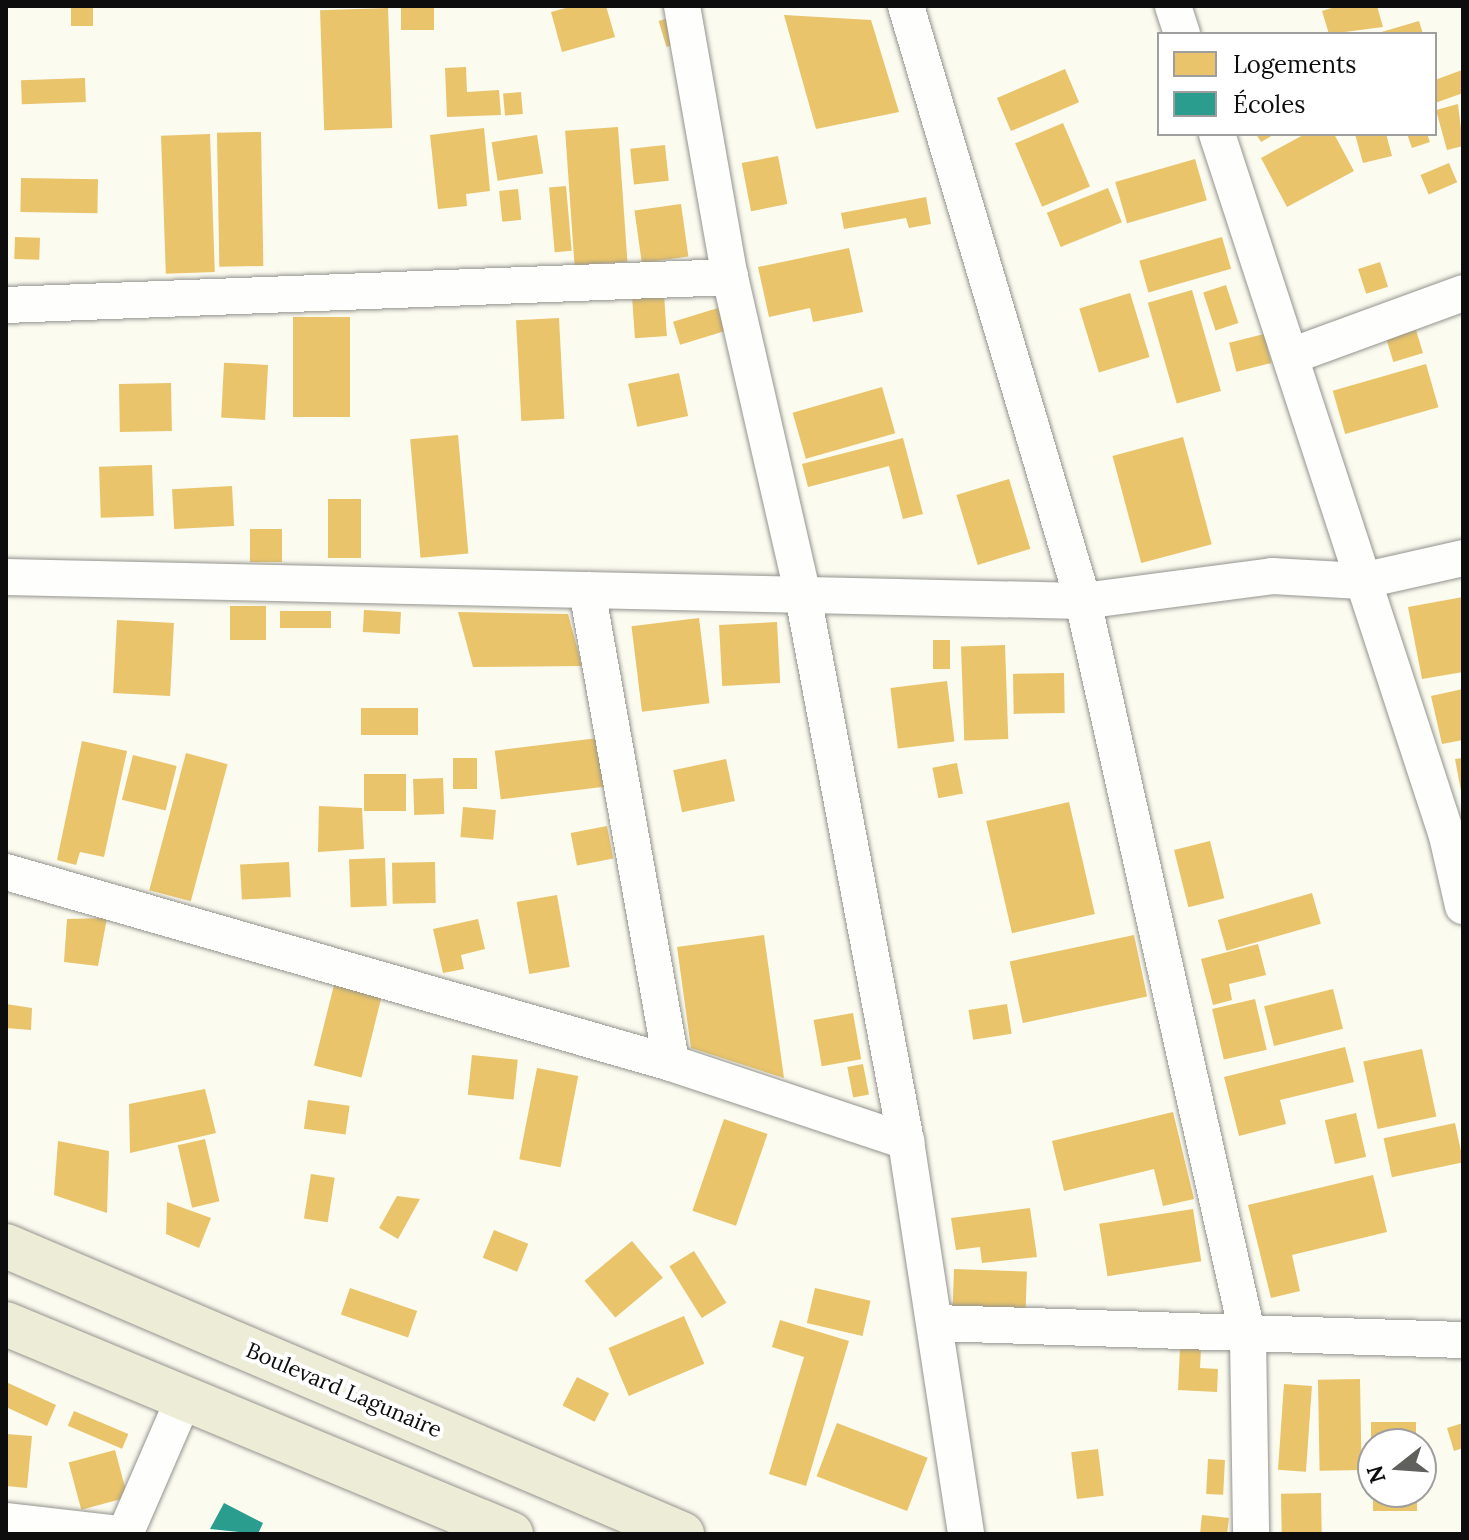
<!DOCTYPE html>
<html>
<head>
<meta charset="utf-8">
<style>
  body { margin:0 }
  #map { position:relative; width:1469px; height:1540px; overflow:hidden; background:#fbfbf0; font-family:Lora,serif }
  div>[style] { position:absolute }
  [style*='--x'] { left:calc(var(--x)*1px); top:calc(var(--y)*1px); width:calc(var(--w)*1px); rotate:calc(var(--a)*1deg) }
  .homes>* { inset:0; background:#e9c46a; transform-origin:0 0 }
  .schools>* { inset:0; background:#2a9d8f }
  .roads { filter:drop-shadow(0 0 2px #94948f) drop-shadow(0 0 2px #94948f) }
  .minor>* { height:36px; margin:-18px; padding:0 18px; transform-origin:18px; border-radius:18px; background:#fefefd }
  .major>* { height:44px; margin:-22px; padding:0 22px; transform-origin:22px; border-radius:22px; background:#edecd7 }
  span { translate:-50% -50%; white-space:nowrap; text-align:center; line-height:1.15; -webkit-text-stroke:8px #fff; paint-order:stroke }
  .street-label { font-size:22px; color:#0d0d0d }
  .frame { position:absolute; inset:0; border:8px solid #0d0d0d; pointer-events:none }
  .legend { position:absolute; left:1157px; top:32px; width:280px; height:104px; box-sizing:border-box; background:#fff; border:2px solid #9e9e9e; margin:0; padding:10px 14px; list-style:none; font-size:24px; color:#0d0d0d }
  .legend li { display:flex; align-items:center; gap:16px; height:40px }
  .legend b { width:40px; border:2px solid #9e9e9e }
  .north { position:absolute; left:1357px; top:1428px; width:80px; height:80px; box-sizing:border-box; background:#fff; border:2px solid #9e9e9e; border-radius:50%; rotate:253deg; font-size:22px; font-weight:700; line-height:32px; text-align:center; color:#0d0d0d }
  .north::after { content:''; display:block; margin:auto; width:28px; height:36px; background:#60605c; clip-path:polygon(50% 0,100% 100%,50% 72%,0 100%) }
</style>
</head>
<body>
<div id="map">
  <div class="homes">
    <div style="left:71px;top:6px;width:22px;height:20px"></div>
    <div style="left:401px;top:6px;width:33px;height:24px"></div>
    <div style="clip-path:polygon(573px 6px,606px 6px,615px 37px,562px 52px,551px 12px)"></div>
    <div style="clip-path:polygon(1338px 6px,1377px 6px,1383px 27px,1329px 34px,1322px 11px)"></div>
    <div style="left:388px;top:8px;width:120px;height:68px;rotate:88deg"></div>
    <div style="clip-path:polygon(784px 15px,871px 20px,899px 112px,816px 129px)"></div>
    <div style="left:672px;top:17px;width:27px;height:14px;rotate:73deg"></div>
    <div style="clip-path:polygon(1419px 21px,1423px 34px,1378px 34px,1378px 33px)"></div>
    <div style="clip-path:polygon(466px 67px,467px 92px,499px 90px,501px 115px,447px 117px,445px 68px)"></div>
    <div style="left:1065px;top:69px;width:36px;height:74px;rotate:67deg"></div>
    <div style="clip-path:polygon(1462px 70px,1463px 93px,1435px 103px,1435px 80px)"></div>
    <div style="left:85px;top:78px;width:24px;height:64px;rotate:88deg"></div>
    <div style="left:521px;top:92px;width:22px;height:18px;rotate:85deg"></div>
    <div style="clip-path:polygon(1458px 104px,1463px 146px,1447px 150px,1436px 110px)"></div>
    <div style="left:1063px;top:123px;width:69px;height:52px;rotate:67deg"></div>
    <div style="left:618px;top:127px;width:135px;height:53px;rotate:86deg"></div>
    <div style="clip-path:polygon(484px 128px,490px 191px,466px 194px,467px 206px,438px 209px,430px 135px)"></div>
    <div style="left:261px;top:132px;width:134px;height:44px;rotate:89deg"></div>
    <div style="left:210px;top:134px;width:138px;height:49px;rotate:88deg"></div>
    <div style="clip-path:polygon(1256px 134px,1275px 134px,1261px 142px)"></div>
    <div style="clip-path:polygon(1305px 134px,1334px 134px,1354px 171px,1287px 207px,1261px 158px)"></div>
    <div style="clip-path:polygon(1355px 134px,1386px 134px,1392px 156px,1363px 163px)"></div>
    <div style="clip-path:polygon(1407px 134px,1427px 134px,1430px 142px,1412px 148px)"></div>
    <div style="left:537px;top:135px;width:39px;height:46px;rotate:81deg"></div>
    <div style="left:665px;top:145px;width:36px;height:35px;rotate:84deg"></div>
    <div style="left:778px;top:156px;width:49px;height:37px;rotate:79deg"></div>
    <div style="left:1195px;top:159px;width:43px;height:83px;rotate:74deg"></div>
    <div style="left:1449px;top:163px;width:21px;height:31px;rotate:67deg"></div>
    <div style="left:21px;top:178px;width:77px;height:34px;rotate:1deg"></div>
    <div style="left:566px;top:186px;width:65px;height:17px;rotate:85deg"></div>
    <div style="left:1108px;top:188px;width:37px;height:66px;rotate:68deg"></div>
    <div style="left:518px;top:189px;width:31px;height:19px;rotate:84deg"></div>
    <div style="clip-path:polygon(926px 197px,931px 224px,909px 228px,906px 218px,844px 229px,841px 213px)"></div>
    <div style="left:681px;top:204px;width:53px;height:47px;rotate:82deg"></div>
    <div style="left:15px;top:237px;width:25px;height:22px;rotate:2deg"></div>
    <div style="left:1222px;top:237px;width:33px;height:86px;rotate:74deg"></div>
    <div style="clip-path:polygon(849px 248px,863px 312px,813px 322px,810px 308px,769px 317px,758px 267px)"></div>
    <div style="left:1380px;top:262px;width:26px;height:23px;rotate:72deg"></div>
    <div style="left:1226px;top:285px;width:40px;height:24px;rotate:72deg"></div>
    <div style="left:1192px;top:290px;width:105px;height:46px;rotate:74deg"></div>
    <div style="left:1130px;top:293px;width:67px;height:53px;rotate:73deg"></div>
    <div style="left:664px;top:295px;width:41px;height:32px;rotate:86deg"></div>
    <div style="left:718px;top:308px;width:24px;height:47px;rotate:73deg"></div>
    <div style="left:293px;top:317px;width:57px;height:100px"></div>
    <div style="left:559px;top:318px;width:101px;height:43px;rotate:87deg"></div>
    <div style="left:1416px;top:330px;width:24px;height:31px;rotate:73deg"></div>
    <div style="left:1264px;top:334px;width:30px;height:36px;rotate:76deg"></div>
    <div style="left:1426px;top:364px;width:45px;height:97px;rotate:74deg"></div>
    <div style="left:268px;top:365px;width:55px;height:44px;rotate:93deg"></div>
    <div style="left:679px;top:373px;width:44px;height:52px;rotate:78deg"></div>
    <div style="left:171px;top:383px;width:48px;height:52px;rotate:89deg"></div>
    <div style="left:882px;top:387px;width:48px;height:93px;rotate:74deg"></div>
    <div style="left:458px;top:435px;width:119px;height:48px;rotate:85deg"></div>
    <div style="left:1183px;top:437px;width:111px;height:73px;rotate:75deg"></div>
    <div style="clip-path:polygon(903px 438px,923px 514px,903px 519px,889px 466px,808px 487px,802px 464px)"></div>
    <div style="left:152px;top:465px;width:51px;height:53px;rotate:88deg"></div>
    <div style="left:1009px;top:479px;width:73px;height:55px;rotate:73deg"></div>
    <div style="left:232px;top:486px;width:40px;height:60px;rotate:87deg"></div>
    <div style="left:328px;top:499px;width:33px;height:59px"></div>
    <div style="left:250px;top:529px;width:32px;height:33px"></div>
    <div style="clip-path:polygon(1463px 597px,1463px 672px,1422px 679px,1408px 607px)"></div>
    <div style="left:230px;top:606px;width:36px;height:34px"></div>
    <div style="left:364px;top:610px;width:37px;height:22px;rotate:3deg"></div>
    <div style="left:280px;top:611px;width:51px;height:17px"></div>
    <div style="clip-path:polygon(458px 612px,568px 614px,582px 666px,473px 667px)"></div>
    <div style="left:699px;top:618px;width:86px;height:68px;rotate:83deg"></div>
    <div style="left:117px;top:620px;width:57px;height:73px;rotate:3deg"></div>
    <div style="left:777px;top:622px;width:61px;height:58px;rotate:87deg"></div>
    <div style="left:933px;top:640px;width:17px;height:29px"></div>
    <div style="left:1005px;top:645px;width:94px;height:44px;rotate:88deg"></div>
    <div style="left:1064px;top:673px;width:40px;height:51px;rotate:89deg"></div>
    <div style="left:947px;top:681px;width:61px;height:57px;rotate:83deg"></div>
    <div style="clip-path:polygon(1463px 689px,1463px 740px,1442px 744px,1431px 696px)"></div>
    <div style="left:361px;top:708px;width:57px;height:27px"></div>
    <div style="left:598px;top:738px;width:49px;height:104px;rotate:83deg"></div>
    <div style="clip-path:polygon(82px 741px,127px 751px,104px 857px,80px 852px,76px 865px,57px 860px)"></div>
    <div style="left:186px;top:753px;width:43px;height:142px;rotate:15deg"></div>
    <div style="left:133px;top:755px;width:45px;height:46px;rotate:14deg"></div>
    <div style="left:453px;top:758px;width:24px;height:31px"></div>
    <div style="clip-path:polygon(1463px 758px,1463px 796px,1462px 796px,1455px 759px)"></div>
    <div style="left:726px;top:759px;width:43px;height:54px;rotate:78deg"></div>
    <div style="left:957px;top:763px;width:31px;height:25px;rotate:79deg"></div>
    <div style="left:364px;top:774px;width:42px;height:37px"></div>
    <div style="left:443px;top:778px;width:36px;height:30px;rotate:88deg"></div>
    <div style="left:1069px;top:802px;width:115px;height:85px;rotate:77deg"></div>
    <div style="clip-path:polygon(319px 806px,362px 808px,364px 849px,318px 852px)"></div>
    <div style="left:463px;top:807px;width:33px;height:30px;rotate:5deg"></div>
    <div style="left:607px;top:826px;width:33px;height:37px;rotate:79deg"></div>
    <div style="left:1210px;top:841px;width:59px;height:37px;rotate:76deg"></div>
    <div style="left:385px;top:858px;width:48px;height:36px;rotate:88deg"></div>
    <div style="left:289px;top:862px;width:35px;height:49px;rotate:87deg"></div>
    <div style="left:435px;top:862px;width:41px;height:43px;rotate:89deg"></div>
    <div style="left:1312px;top:893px;width:32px;height:98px;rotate:74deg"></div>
    <div style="left:557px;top:895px;width:73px;height:41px;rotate:80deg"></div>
    <div style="clip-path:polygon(107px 918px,98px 966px,64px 962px,67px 919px)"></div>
    <div style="clip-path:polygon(478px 919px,485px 949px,461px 955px,464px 969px,443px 973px,433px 929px)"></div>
    <div style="clip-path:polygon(764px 935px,784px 1078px,691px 1048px,677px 947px)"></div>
    <div style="left:1134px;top:935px;width:63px;height:127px;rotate:78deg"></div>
    <div style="clip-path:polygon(1258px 944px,1266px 975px,1229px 984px,1232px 1000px,1213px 1005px,1201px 959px)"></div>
    <div style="left:334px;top:985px;width:49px;height:83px;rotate:14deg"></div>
    <div style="left:1333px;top:989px;width:41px;height:71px;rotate:76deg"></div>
    <div style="left:1255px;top:999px;width:52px;height:44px;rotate:77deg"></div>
    <div style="clip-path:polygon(6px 1004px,32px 1008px,31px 1030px,6px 1028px)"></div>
    <div style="left:1007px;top:1004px;width:30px;height:39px;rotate:81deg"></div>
    <div style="left:853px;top:1013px;width:47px;height:40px;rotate:80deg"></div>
    <div style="clip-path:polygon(1345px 1047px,1354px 1082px,1280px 1100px,1286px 1124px,1239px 1136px,1224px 1077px)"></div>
    <div style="left:1422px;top:1049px;width:69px;height:60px;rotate:78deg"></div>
    <div style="left:472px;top:1055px;width:46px;height:40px;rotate:6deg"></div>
    <div style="left:863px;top:1064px;width:31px;height:16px;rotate:79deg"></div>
    <div style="left:537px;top:1068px;width:42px;height:93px;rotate:11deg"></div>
    <div style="clip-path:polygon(205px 1089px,216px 1133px,130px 1153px,129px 1104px)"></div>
    <div style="left:308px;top:1100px;width:42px;height:29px;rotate:8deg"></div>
    <div style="clip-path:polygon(1173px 1112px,1194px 1199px,1163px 1206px,1154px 1169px,1064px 1191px,1052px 1141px)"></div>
    <div style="left:1356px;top:1113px;width:45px;height:32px;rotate:77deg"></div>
    <div style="left:724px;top:1119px;width:46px;height:97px;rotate:19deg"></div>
    <div style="left:1455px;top:1123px;width:40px;height:73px;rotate:78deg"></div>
    <div style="left:205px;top:1139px;width:64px;height:28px;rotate:77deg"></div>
    <div style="clip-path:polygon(58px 1141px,109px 1151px,107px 1213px,54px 1195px)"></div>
    <div style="left:311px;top:1174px;width:24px;height:45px;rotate:9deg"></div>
    <div style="clip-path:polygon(1373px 1175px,1387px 1232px,1292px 1255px,1300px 1291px,1271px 1298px,1248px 1205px)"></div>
    <div style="clip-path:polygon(397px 1196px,420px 1199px,398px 1239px,379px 1228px)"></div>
    <div style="clip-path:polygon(167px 1202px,211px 1218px,199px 1248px,166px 1234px)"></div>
    <div style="clip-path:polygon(1030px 1208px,1037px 1257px,982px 1263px,980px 1247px,956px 1250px,951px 1218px)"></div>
    <div style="left:1193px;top:1209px;width:53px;height:95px;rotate:81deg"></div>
    <div style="left:494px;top:1230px;width:37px;height:30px;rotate:22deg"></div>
    <div style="left:632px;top:1241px;width:48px;height:62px;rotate:50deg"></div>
    <div style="left:694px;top:1251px;width:61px;height:29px;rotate:58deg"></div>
    <div style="left:954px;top:1269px;width:73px;height:41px;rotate:2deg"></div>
    <div style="left:350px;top:1288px;width:71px;height:28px;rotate:19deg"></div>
    <div style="left:815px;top:1288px;width:57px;height:36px;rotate:13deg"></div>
    <div style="left:684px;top:1316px;width:52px;height:82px;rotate:67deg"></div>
    <div style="clip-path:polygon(780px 1320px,849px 1341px,806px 1486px,769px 1474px,804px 1357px,772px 1347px)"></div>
    <div style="clip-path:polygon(1180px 1348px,1201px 1349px,1200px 1368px,1218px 1369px,1217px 1392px,1178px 1390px)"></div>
    <div style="left:577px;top:1377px;width:36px;height:32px;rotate:27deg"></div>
    <div style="left:1360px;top:1379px;width:91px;height:42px;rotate:89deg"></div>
    <div style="clip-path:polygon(6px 1382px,56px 1405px,47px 1426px,6px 1407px)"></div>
    <div style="left:1284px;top:1384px;width:28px;height:86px;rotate:4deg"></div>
    <div style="left:74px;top:1411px;width:59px;height:16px;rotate:23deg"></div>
    <div style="left:1371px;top:1422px;width:45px;height:22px"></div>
    <div style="left:837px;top:1423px;width:97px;height:57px;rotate:21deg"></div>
    <div style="clip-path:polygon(1463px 1423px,1463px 1448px,1454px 1451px,1447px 1428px)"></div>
    <div style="clip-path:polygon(6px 1434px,32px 1436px,27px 1488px,6px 1486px)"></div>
    <div style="left:1098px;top:1449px;width:47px;height:27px;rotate:83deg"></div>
    <div style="left:115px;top:1450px;width:49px;height:48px;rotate:75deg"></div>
    <div style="left:1208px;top:1459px;width:17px;height:35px;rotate:3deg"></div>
    <div style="left:1373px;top:1492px;width:44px;height:19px"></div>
    <div style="left:1321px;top:1493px;width:41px;height:40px;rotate:89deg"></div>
    <div style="clip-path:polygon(1202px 1515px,1229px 1518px,1227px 1534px,1200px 1534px)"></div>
  </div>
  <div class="schools">
    <div style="clip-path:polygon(224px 1503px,263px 1523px,258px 1534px,210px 1529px)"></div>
  </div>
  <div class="roads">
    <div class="minor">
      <div style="--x:682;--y:6;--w:275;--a:80"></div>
      <div style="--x:730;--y:277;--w:327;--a:77.1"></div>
      <div style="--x:803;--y:596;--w:555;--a:79.3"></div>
      <div style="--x:906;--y:1141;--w:398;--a:81.3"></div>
      <div style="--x:906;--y:6;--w:621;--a:73.43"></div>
      <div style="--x:1083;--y:601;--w:754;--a:77.36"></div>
      <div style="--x:1248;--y:1337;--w:197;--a:89.1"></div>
      <div style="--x:1173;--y:6;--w:29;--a:72"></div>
      <div style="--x:1217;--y:134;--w:739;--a:71.86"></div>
      <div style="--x:1447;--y:836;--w:72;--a:77.1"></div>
      <div style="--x:6;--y:305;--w:725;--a:-2.21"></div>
      <div style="--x:1294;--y:355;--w:180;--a:-20.1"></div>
      <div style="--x:6;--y:577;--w:1077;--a:1.28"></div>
      <div style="--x:1083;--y:601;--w:191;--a:-7.5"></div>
      <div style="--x:1272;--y:576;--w:89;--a:3.2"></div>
      <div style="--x:1361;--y:581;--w:105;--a:-12.7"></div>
      <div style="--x:587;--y:590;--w:480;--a:79.9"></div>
      <div style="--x:6;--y:872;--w:692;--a:16.03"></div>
      <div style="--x:671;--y:1063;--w:248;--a:18.4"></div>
      <div style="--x:936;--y:1323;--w:527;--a:1.85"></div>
      <div style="--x:6;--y:1521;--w:115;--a:6.5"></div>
      <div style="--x:125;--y:1534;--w:148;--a:-66.5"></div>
    </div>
    <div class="major">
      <div style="--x:6;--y:1246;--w:735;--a:23.08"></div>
      <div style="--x:6;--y:1324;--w:547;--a:22.58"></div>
    </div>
  </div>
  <div class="street-label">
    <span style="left:344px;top:1390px;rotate:23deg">Boulevard Lagunaire</span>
  </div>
  <div class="frame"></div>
  <ul class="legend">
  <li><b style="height:22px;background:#e9c46a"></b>Logements</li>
  <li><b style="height:22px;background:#2a9d8f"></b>Écoles</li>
  </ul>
  <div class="north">N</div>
</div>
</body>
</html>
